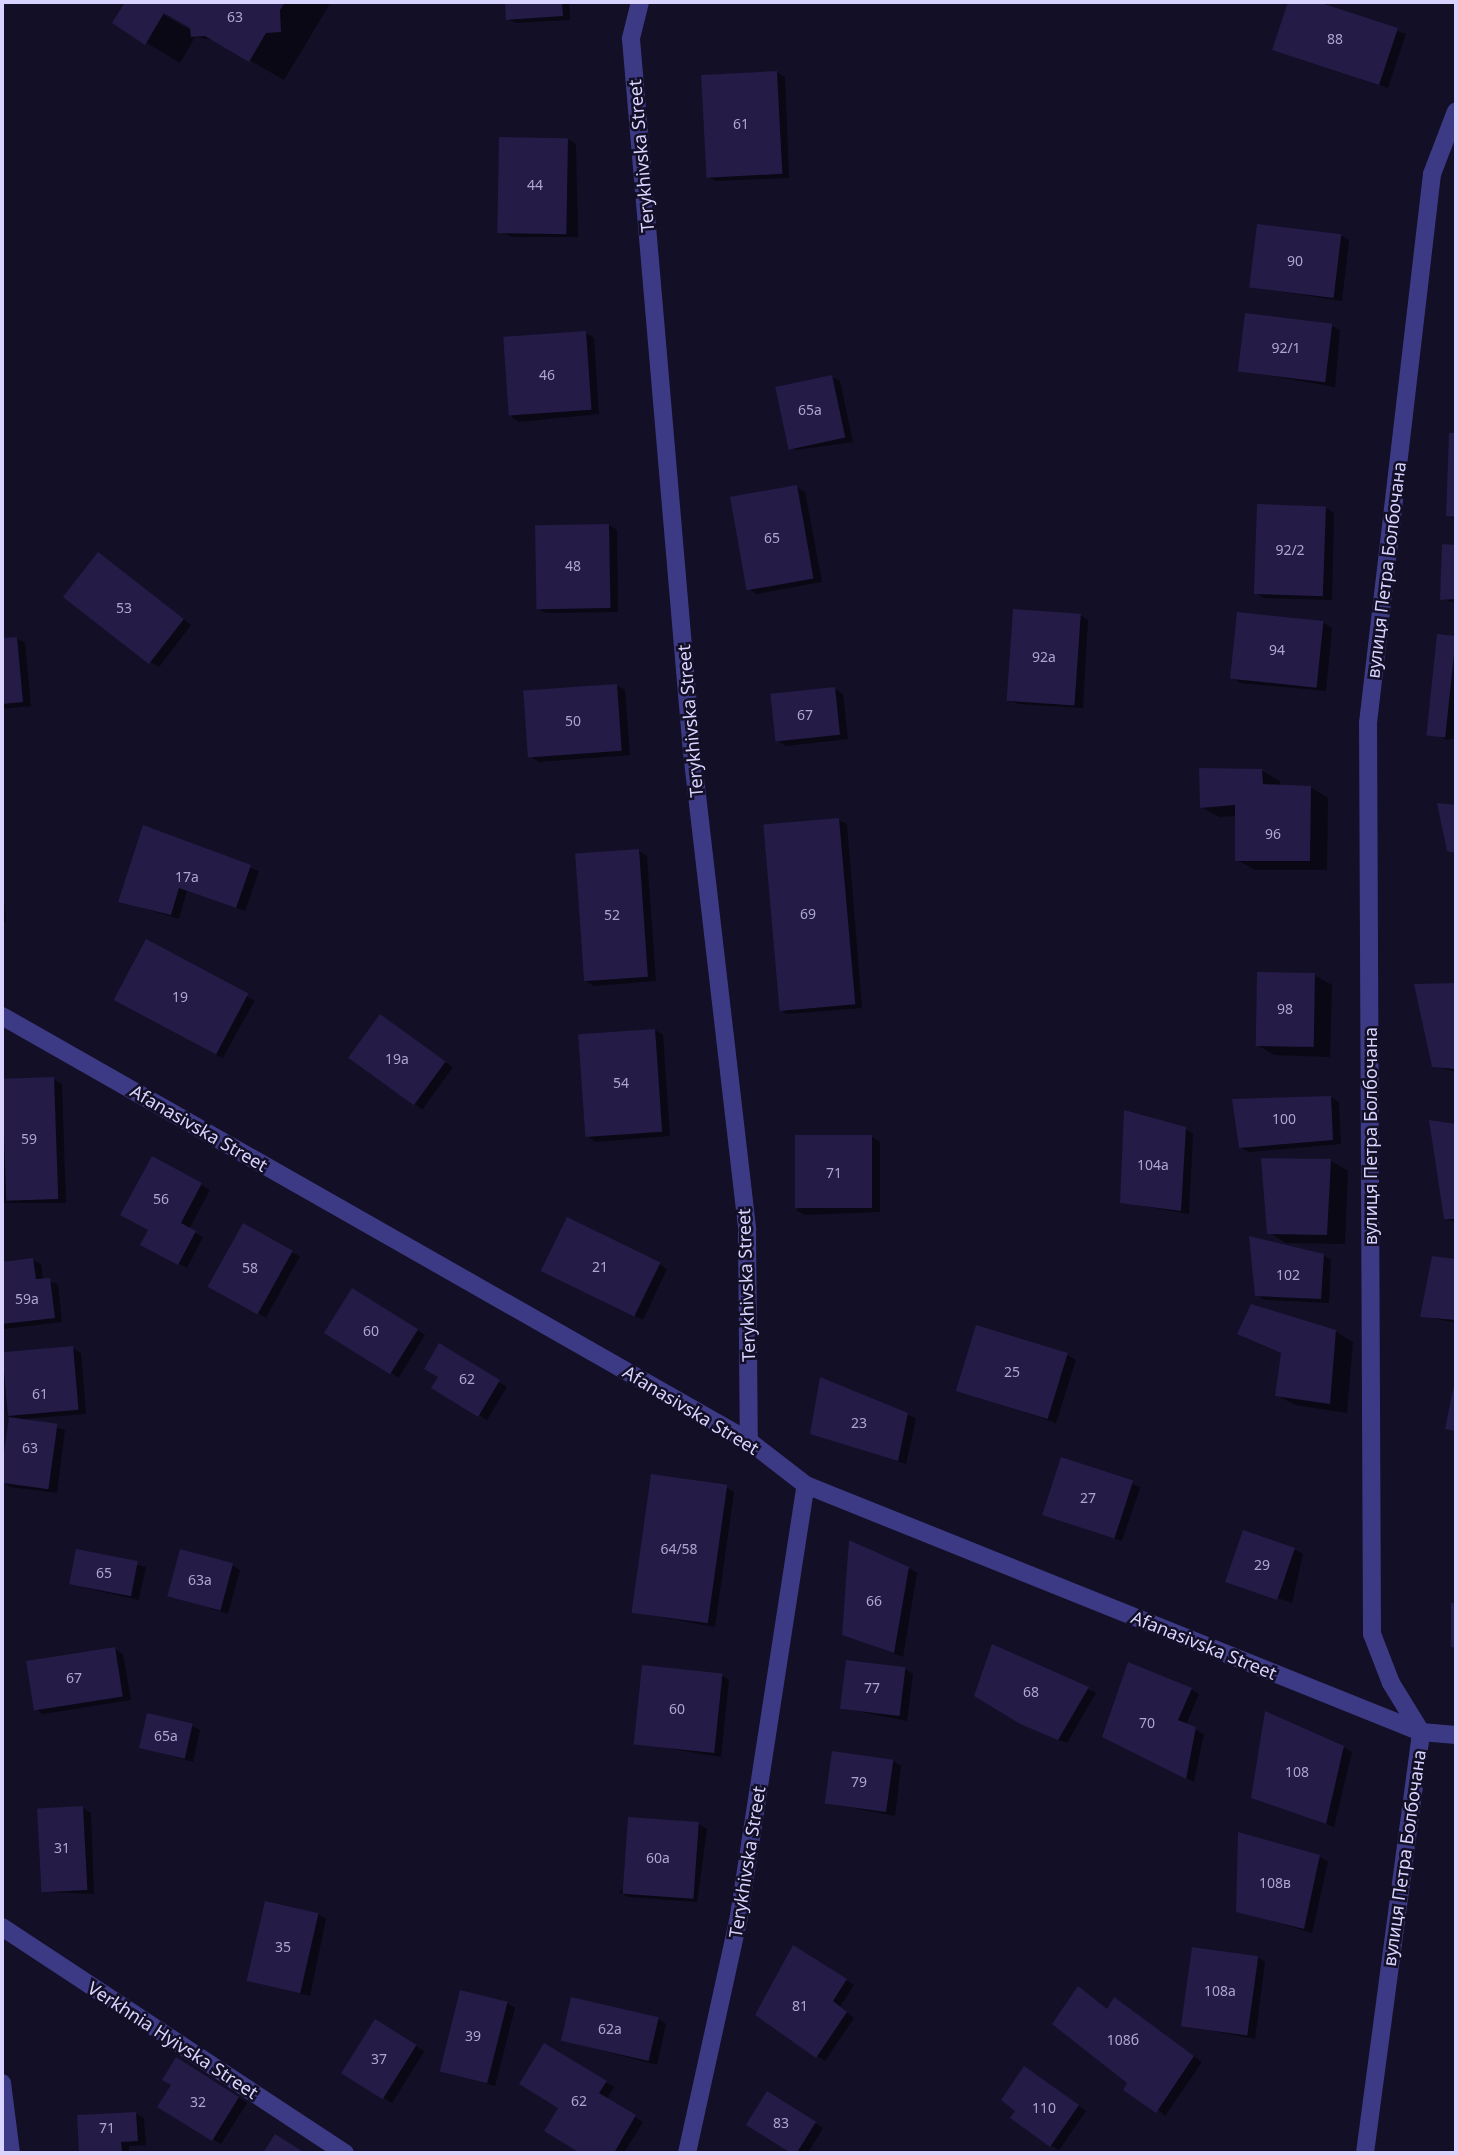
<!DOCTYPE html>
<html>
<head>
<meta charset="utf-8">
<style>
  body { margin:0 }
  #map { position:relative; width:1458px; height:2155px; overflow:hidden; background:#130f26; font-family:"Noto Sans",sans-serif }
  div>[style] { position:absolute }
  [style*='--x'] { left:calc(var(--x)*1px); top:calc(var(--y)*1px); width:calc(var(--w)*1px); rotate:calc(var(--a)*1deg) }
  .shadow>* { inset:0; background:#0007; transform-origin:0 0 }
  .building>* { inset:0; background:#241b47; transform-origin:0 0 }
  .minor>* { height:18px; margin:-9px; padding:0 9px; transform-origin:9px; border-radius:9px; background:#3d3a85 }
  span { translate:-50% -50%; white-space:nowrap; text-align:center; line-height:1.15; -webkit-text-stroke:5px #130f26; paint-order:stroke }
  .number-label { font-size:14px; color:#aca6d1 }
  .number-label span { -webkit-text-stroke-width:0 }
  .street-label { font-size:18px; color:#d9d4ff }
  .frame { position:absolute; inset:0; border:4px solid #d9d4ff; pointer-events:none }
</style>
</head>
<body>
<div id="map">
  <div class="shadow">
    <div style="clip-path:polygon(evenodd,127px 2px,331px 2px,284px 80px,214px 40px,195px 37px,180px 63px,114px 23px,127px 2px,158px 8px,192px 27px,192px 31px,157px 11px,158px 8px)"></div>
    <div style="clip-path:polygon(506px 2px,569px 2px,570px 20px,516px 23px,508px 19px)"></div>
    <div style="clip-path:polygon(1290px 2px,1313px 2px,1406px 34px,1388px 88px,1274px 49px)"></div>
    <div style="clip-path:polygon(777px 72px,785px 77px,789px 178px,715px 181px,707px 176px)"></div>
    <div style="clip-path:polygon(568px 139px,576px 144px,578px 237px,512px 237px,503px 232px)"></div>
    <div style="clip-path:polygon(1340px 235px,1349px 240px,1342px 301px,1252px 287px)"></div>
    <div style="clip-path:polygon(1332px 326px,1340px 330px,1335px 387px,1242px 371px)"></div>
    <div style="clip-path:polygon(586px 333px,594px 338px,599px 414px,519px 422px,511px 417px)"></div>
    <div style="clip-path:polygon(832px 377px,840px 381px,853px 442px,796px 450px,788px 445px)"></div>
    <div style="clip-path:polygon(1451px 435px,1456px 435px,1456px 520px,1448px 515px)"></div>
    <div style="clip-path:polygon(796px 487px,805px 492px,822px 582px,757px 594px,749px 589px)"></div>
    <div style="clip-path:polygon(1326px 508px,1334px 513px,1332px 600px,1264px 598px,1256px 593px)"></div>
    <div style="clip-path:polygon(609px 525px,617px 530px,618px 612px,546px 613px,538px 608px)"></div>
    <div style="clip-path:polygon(1444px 546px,1456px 547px,1456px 603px,1442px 599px)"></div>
    <div style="clip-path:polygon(106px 559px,191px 625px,159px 667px,151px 662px)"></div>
    <div style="clip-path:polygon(1080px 615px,1088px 620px,1083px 708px,1018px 704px,1010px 700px)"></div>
    <div style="clip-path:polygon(1324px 623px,1332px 628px,1326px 691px,1241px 683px,1232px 678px)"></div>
    <div style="clip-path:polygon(1439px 636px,1456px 638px,1456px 738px,1446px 740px,1438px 735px)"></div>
    <div style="clip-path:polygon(16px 638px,25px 643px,31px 706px,2px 709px,2px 640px)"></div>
    <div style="clip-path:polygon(616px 685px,625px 690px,630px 755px,539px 762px,531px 757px)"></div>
    <div style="clip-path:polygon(835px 689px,843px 694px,848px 739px,786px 746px,778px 741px)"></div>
    <div style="clip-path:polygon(1262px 771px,1280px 781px,1280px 786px,1310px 787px,1328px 798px,1327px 870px,1255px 870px,1237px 860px,1237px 816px,1219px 817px,1201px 807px)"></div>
    <div style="clip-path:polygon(839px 820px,847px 824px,862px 1008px,787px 1014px,779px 1009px)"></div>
    <div style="clip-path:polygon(144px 828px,259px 871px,245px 911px,187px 891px,179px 919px,120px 901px)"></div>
    <div style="clip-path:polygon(639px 851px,647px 856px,656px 981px,594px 986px,586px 981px)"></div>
    <div style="clip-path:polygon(2px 882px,6px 922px,2px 922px)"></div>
    <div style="left:147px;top:941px;width:123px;height:66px;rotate:29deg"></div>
    <div style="clip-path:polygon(1314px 975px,1332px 985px,1330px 1057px,1274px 1055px,1257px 1045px)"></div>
    <div style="clip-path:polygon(1416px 985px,1456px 987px,1456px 1072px,1433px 1066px)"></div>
    <div style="left:389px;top:1021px;width:79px;height:52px;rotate:36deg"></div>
    <div style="clip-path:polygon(655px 1030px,663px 1035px,670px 1136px,596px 1142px,588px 1137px)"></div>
    <div style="clip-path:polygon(53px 1079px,62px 1084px,66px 1203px,2px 1203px,2px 1081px)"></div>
    <div style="clip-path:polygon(1331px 1097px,1339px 1102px,1341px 1144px,1249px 1152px,1240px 1147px)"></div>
    <div style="clip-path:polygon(1431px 1123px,1456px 1126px,1456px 1223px,1446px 1218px)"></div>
    <div style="clip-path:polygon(1185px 1129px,1193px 1134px,1189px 1214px,1121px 1202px)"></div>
    <div style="clip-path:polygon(872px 1137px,880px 1142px,880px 1212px,805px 1215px,796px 1210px)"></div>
    <div style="clip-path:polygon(152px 1159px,210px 1190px,189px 1229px,203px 1237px,187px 1268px,143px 1244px,150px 1229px)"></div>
    <div style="clip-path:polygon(1331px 1161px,1348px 1171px,1345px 1244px,1286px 1243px,1268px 1232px)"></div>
    <div style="left:243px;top:1225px;width:65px;height:70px;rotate:29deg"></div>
    <div style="clip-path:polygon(1323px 1255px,1331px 1260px,1329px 1303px,1265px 1300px,1257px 1295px)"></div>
    <div style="clip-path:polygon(1433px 1258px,1456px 1261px,1456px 1323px,1422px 1316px)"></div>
    <div style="clip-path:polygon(33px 1260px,41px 1264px,43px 1280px,58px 1284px,62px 1322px,4px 1329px,2px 1263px)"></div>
    <div style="clip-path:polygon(659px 1264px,667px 1269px,643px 1320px,551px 1275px)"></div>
    <div style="left:353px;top:1290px;width:85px;height:50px;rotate:32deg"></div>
    <div style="clip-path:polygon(1335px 1331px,1353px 1342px,1347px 1413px,1295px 1405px,1277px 1395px,1283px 1354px,1240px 1333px)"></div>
    <div style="clip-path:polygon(440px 1346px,507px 1387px,487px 1420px,434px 1388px,440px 1376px)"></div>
    <div style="clip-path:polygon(73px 1348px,81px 1353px,86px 1414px,24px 1419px,65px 1430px,57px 1493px,10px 1487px,2px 1482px,11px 1418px,7px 1415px,2px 1355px)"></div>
    <div style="clip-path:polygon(1067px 1355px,1076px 1360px,1056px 1423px,958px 1390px)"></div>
    <div style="clip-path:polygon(907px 1414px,916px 1419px,906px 1464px,812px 1433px)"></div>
    <div style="left:1062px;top:1460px;width:83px;height:57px;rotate:19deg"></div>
    <div style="clip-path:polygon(726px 1487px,734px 1492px,715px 1627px,633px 1612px)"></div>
    <div style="clip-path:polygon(1294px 1549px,1303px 1554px,1292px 1603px,1228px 1581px)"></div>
    <div style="left:77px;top:1551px;width:71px;height:34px;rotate:13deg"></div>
    <div style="clip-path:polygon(232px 1565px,240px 1570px,228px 1614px,169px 1595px)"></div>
    <div style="clip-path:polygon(909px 1568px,917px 1573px,903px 1657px,843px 1634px)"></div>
    <div style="clip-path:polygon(115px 1649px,123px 1654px,131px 1700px,43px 1714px,35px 1709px)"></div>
    <div style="clip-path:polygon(905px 1669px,913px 1674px,907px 1721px,841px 1708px)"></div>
    <div style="clip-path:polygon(721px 1675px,729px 1680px,721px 1757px,635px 1743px)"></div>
    <div style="clip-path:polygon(1088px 1689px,1096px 1693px,1067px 1743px,1030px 1728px)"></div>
    <div style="clip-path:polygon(1191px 1689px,1199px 1694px,1186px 1725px,1204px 1734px,1194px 1782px,1113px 1741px)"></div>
    <div style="clip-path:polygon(192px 1726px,200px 1730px,193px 1762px,140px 1747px)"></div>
    <div style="clip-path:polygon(1343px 1747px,1352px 1752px,1334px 1827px,1253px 1797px)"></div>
    <div style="clip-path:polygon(893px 1761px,901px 1766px,895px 1816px,827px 1803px)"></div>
    <div style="clip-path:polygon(83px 1808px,91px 1813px,94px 1894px,52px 1892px,44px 1887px)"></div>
    <div style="clip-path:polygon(698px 1824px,707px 1829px,697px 1902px,628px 1897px,619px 1892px)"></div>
    <div style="clip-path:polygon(1320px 1857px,1328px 1862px,1312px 1933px,1238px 1911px)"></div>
    <div style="clip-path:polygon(318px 1914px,326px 1919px,310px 1996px,249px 1980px)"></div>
    <div style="clip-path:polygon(794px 1948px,854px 1985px,840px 2007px,854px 2018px,825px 2061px,817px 2056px)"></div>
    <div style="clip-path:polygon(1257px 1957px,1265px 1962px,1255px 2039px,1183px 2025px)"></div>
    <div style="clip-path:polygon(507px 2003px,515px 2008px,495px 2086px,441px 2070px)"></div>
    <div style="clip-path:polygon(1123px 2005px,1202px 2062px,1165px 2116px,1130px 2083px,1108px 2010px)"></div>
    <div style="clip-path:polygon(658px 2019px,666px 2024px,657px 2065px,563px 2040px)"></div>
    <div style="left:376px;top:2021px;width:57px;height:61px;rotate:32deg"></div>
    <div style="clip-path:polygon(545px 2045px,614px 2087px,606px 2100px,643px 2122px,624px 2153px,584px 2153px,546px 2131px,560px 2107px)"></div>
    <div style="clip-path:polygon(177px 2059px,247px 2103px,221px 2144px,159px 2106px,173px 2084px)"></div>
    <div style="clip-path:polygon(1033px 2073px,1086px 2111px,1059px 2150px,1051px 2145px)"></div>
    <div style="clip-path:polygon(767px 2093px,823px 2128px,808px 2153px,794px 2153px,748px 2125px)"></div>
    <div style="clip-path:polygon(136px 2114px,144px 2118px,146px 2145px,129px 2146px,129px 2153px,81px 2153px,79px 2117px)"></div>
  </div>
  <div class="building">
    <div style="clip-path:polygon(125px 2px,285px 2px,280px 10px,281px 32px,266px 33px,249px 62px,205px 36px,191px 37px,190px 28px,164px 13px,145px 45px,112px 23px)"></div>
    <div style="clip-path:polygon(505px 2px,562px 2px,563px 16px,506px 20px)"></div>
    <div style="clip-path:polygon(1288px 2px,1318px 2px,1398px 28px,1379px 85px,1272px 50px)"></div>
    <div style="left:777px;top:71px;width:103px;height:76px;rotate:87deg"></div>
    <div style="left:499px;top:137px;width:69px;height:96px;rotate:1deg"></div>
    <div style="left:1257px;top:224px;width:85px;height:64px;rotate:7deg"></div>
    <div style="left:1245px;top:313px;width:88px;height:59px;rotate:7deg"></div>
    <div style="left:586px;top:331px;width:79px;height:83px;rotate:86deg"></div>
    <div style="left:832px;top:375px;width:64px;height:58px;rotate:78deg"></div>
    <div style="clip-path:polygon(1449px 433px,1456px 433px,1456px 517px,1446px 516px)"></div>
    <div style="left:797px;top:485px;width:95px;height:68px;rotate:80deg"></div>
    <div style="left:1257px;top:504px;width:69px;height:90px;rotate:2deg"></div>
    <div style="left:609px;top:524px;width:84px;height:74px;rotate:89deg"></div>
    <div style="clip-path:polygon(1442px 544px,1456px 545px,1456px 599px,1440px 600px)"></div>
    <div style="left:98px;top:552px;width:109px;height:57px;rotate:38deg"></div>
    <div style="left:1013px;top:609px;width:68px;height:92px;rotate:4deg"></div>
    <div style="left:1237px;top:612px;width:87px;height:67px;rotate:6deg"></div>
    <div style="left:1437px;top:634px;width:19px;height:102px;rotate:6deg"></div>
    <div style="clip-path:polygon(17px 637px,23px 702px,2px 704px,2px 638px)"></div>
    <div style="left:617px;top:684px;width:67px;height:94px;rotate:86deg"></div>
    <div style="left:835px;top:687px;width:48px;height:65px;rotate:84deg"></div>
    <div style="clip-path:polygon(1199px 768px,1262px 769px,1263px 784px,1311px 786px,1310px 861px,1235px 861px,1235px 805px,1200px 808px)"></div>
    <div style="clip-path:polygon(1437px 803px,1456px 805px,1456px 853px,1447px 851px)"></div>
    <div style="left:839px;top:818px;width:187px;height:76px;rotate:85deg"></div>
    <div style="clip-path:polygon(143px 825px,251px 865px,236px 908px,179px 888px,171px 915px,118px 902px)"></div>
    <div style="left:639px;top:849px;width:128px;height:64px;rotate:86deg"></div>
    <div style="left:146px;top:939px;width:116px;height:69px;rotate:28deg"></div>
    <div style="left:1257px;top:972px;width:58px;height:74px;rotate:1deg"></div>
    <div style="clip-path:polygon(1456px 983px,1456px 1069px,1432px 1067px,1414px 984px)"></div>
    <div style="left:380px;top:1014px;width:81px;height:54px;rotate:36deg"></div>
    <div style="left:655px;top:1029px;width:103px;height:77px;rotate:86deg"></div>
    <div style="left:54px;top:1077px;width:122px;height:52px;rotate:88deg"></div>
    <div style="clip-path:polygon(1331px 1096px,1333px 1140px,1239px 1148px,1232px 1099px)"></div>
    <div style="clip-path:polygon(1124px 1110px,1186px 1127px,1181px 1211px,1120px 1203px)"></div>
    <div style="clip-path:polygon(1429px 1120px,1456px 1124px,1456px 1219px,1444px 1219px)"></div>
    <div style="left:872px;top:1135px;width:73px;height:77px;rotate:90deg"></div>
    <div style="clip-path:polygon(152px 1156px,202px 1183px,181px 1223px,196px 1231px,178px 1265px,140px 1245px,148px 1230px,120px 1215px)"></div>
    <div style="clip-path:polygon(1261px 1158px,1331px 1159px,1327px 1235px,1267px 1234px)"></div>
    <div style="left:567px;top:1217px;width:104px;height:60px;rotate:26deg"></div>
    <div style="left:243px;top:1223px;width:57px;height:73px;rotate:29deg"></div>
    <div style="clip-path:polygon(1249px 1236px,1324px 1254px,1321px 1299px,1255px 1296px)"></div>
    <div style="clip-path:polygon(1432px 1256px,1456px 1259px,1456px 1320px,1420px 1317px)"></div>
    <div style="clip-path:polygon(33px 1258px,36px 1279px,50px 1278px,55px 1318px,2px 1324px,2px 1262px)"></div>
    <div style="left:352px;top:1288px;width:78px;height:53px;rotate:32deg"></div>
    <div style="clip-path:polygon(1251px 1304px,1336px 1330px,1330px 1404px,1275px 1396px,1281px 1353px,1237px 1334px)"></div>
    <div style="left:976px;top:1325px;width:96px;height:69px;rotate:17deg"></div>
    <div style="clip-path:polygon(439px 1343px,500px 1380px,478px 1417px,431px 1388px,438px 1377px,424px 1369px)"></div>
    <div style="left:73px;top:1346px;width:64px;height:71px;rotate:85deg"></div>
    <div style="clip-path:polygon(820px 1377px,908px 1413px,898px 1461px,810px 1434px)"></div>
    <div style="clip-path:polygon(1454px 1385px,1456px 1385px,1456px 1431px,1445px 1429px)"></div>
    <div style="left:9px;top:1417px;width:49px;height:66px;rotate:8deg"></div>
    <div style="left:1061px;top:1457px;width:76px;height:61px;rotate:18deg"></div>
    <div style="left:651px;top:1474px;width:77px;height:140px;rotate:8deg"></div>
    <div style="left:1243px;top:1530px;width:55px;height:55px;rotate:19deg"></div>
    <div style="clip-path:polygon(849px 1540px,909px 1567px,894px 1653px,842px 1635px)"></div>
    <div style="left:76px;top:1549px;width:63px;height:36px;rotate:11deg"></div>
    <div style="left:180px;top:1549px;width:55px;height:49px;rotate:15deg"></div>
    <div style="left:1451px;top:1603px;width:5px;height:44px"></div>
    <div style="clip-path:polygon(992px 1644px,1089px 1687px,1058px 1740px,1020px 1724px,974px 1696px)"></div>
    <div style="left:115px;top:1647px;width:50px;height:90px;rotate:81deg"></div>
    <div style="left:846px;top:1660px;width:60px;height:49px;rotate:7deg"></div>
    <div style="clip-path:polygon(1128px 1662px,1192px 1688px,1178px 1720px,1196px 1727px,1186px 1779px,1102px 1737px)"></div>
    <div style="left:642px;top:1665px;width:81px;height:80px;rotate:6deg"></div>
    <div style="clip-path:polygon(1265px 1711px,1344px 1746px,1326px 1824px,1251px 1798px)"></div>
    <div style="left:147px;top:1713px;width:47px;height:36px;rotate:13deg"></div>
    <div style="left:832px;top:1751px;width:62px;height:53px;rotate:8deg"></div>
    <div style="left:83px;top:1806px;width:84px;height:46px;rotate:87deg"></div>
    <div style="left:628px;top:1817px;width:71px;height:77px;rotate:4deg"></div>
    <div style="clip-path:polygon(1238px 1832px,1320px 1855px,1304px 1929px,1236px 1912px)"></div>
    <div style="left:265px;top:1901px;width:55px;height:82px;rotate:13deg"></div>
    <div style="clip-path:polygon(793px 1945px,847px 1979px,833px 2001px,847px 2012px,816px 2058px,755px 2015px)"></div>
    <div style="left:1192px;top:1947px;width:67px;height:80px;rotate:8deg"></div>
    <div style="clip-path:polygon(1078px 1986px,1107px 2009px,1114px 1997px,1194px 2056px,1156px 2113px,1123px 2090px,1127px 2083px,1052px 2024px)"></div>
    <div style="left:460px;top:1990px;width:49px;height:84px;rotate:14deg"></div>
    <div style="left:571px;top:1997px;width:90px;height:45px;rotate:13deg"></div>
    <div style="left:375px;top:2019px;width:49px;height:64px;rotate:32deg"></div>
    <div style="clip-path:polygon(544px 2043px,607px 2081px,599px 2093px,636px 2115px,614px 2153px,580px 2153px,544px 2131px,558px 2108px,519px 2084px)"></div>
    <div style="clip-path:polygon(176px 2057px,239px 2097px,212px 2141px,157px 2107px,171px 2085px,162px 2080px)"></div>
    <div style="clip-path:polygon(1024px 2066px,1079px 2105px,1050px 2147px,1010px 2118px,1015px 2111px,1001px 2100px)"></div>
    <div style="left:767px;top:2091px;width:58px;height:40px;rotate:32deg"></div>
    <div style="clip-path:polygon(136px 2112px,138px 2141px,121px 2142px,122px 2153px,79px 2153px,77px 2115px)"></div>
    <div style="clip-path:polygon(275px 2134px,305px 2153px,263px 2153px)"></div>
  </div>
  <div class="minor">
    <div style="--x:640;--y:2;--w:38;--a:104"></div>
    <div style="--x:631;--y:39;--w:716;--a:85.11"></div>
    <div style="--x:692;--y:752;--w:481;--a:83.4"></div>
    <div style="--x:747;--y:1230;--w:211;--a:89.5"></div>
    <div style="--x:2;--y:1016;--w:859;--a:29.64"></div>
    <div style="--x:749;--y:1441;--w:72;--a:37.7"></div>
    <div style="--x:806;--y:1485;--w:663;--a:21.88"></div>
    <div style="--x:1421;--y:1732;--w:35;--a:5"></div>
    <div style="--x:2;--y:1927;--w:411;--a:33.4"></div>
    <div style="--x:2;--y:2083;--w:71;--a:82.7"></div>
    <div style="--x:687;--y:2153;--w:237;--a:-77.6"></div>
    <div style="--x:738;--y:1922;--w:442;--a:-81.2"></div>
    <div style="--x:1365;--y:2153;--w:425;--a:-82.4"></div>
    <div style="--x:1421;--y:1732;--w:57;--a:-121.5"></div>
    <div style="--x:1391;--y:1683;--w:53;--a:-111.2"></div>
    <div style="--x:1372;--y:1634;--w:911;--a:-90.25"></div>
    <div style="--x:1368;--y:723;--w:553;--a:-83.35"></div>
    <div style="--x:1432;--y:174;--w:67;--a:-69.1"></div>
  </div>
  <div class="number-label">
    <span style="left:235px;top:17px">63</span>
    <span style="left:1335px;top:39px">88</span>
    <span style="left:741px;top:124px">61</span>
    <span style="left:535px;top:185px">44</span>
    <span style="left:1295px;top:261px">90</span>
    <span style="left:1286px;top:348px">92/1</span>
    <span style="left:547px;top:375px">46</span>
    <span style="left:810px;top:410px">65а</span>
    <span style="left:772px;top:538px">65</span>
    <span style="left:1290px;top:550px">92/2</span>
    <span style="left:573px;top:566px">48</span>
    <span style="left:124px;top:608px">53</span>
    <span style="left:1277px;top:650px">94</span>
    <span style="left:1044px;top:657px">92а</span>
    <span style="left:805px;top:715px">67</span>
    <span style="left:573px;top:721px">50</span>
    <span style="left:1273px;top:834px">96</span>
    <span style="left:187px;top:877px">17а</span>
    <span style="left:808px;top:914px">69</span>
    <span style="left:612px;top:915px">52</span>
    <span style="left:180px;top:997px">19</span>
    <span style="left:1285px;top:1009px">98</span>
    <span style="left:397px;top:1059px">19а</span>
    <span style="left:621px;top:1083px">54</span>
    <span style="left:1284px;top:1119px">100</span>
    <span style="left:29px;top:1139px">59</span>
    <span style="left:1153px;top:1165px">104а</span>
    <span style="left:834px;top:1173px">71</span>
    <span style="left:161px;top:1199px">56</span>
    <span style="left:600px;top:1267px">21</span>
    <span style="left:250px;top:1268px">58</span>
    <span style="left:1288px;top:1275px">102</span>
    <span style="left:27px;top:1299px">59а</span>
    <span style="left:371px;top:1331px">60</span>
    <span style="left:1012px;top:1372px">25</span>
    <span style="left:467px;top:1379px">62</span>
    <span style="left:40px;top:1394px">61</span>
    <span style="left:859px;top:1423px">23</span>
    <span style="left:30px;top:1448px">63</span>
    <span style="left:1088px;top:1498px">27</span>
    <span style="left:679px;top:1549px">64/58</span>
    <span style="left:1262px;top:1565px">29</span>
    <span style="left:104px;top:1573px">65</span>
    <span style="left:200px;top:1580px">63а</span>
    <span style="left:874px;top:1601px">66</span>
    <span style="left:74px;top:1678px">67</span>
    <span style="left:872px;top:1688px">77</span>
    <span style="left:1031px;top:1692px">68</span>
    <span style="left:677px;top:1709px">60</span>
    <span style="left:1147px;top:1723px">70</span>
    <span style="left:166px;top:1736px">65а</span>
    <span style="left:1297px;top:1772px">108</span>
    <span style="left:859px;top:1782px">79</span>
    <span style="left:62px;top:1848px">31</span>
    <span style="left:658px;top:1858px">60а</span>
    <span style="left:1275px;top:1883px">108в</span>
    <span style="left:283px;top:1947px">35</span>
    <span style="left:1220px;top:1991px">108а</span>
    <span style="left:800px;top:2006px">81</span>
    <span style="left:610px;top:2029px">62а</span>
    <span style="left:473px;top:2036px">39</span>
    <span style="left:1123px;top:2040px">108б</span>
    <span style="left:379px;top:2059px">37</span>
    <span style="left:579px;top:2101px">62</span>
    <span style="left:198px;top:2102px">32</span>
    <span style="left:1044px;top:2108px">110</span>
    <span style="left:781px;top:2123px">83</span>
    <span style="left:107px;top:2128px">71</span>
  </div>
  <div class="street-label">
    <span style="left:641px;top:156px;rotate:-95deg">Terykhivska Street</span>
    <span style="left:1386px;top:570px;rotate:-83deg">вулиця Петра Болбочана</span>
    <span style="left:690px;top:721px;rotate:-95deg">Terykhivska Street</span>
    <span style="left:199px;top:1128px;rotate:30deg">Afanasivska Street</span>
    <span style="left:1370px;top:1136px;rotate:-90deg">вулиця Петра Болбочана</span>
    <span style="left:746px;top:1285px;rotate:-92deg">Terykhivska Street</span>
    <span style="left:691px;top:1410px;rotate:31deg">Afanasivska Street</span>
    <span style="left:1204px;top:1645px;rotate:22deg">Afanasivska Street</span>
    <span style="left:1404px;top:1858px;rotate:-82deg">вулиця Петра Болбочана</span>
    <span style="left:747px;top:1862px;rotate:-81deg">Terykhivska Street</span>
    <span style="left:173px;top:2040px;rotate:33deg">Verkhnia Hyivska Street</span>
  </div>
  <div class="frame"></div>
</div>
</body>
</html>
